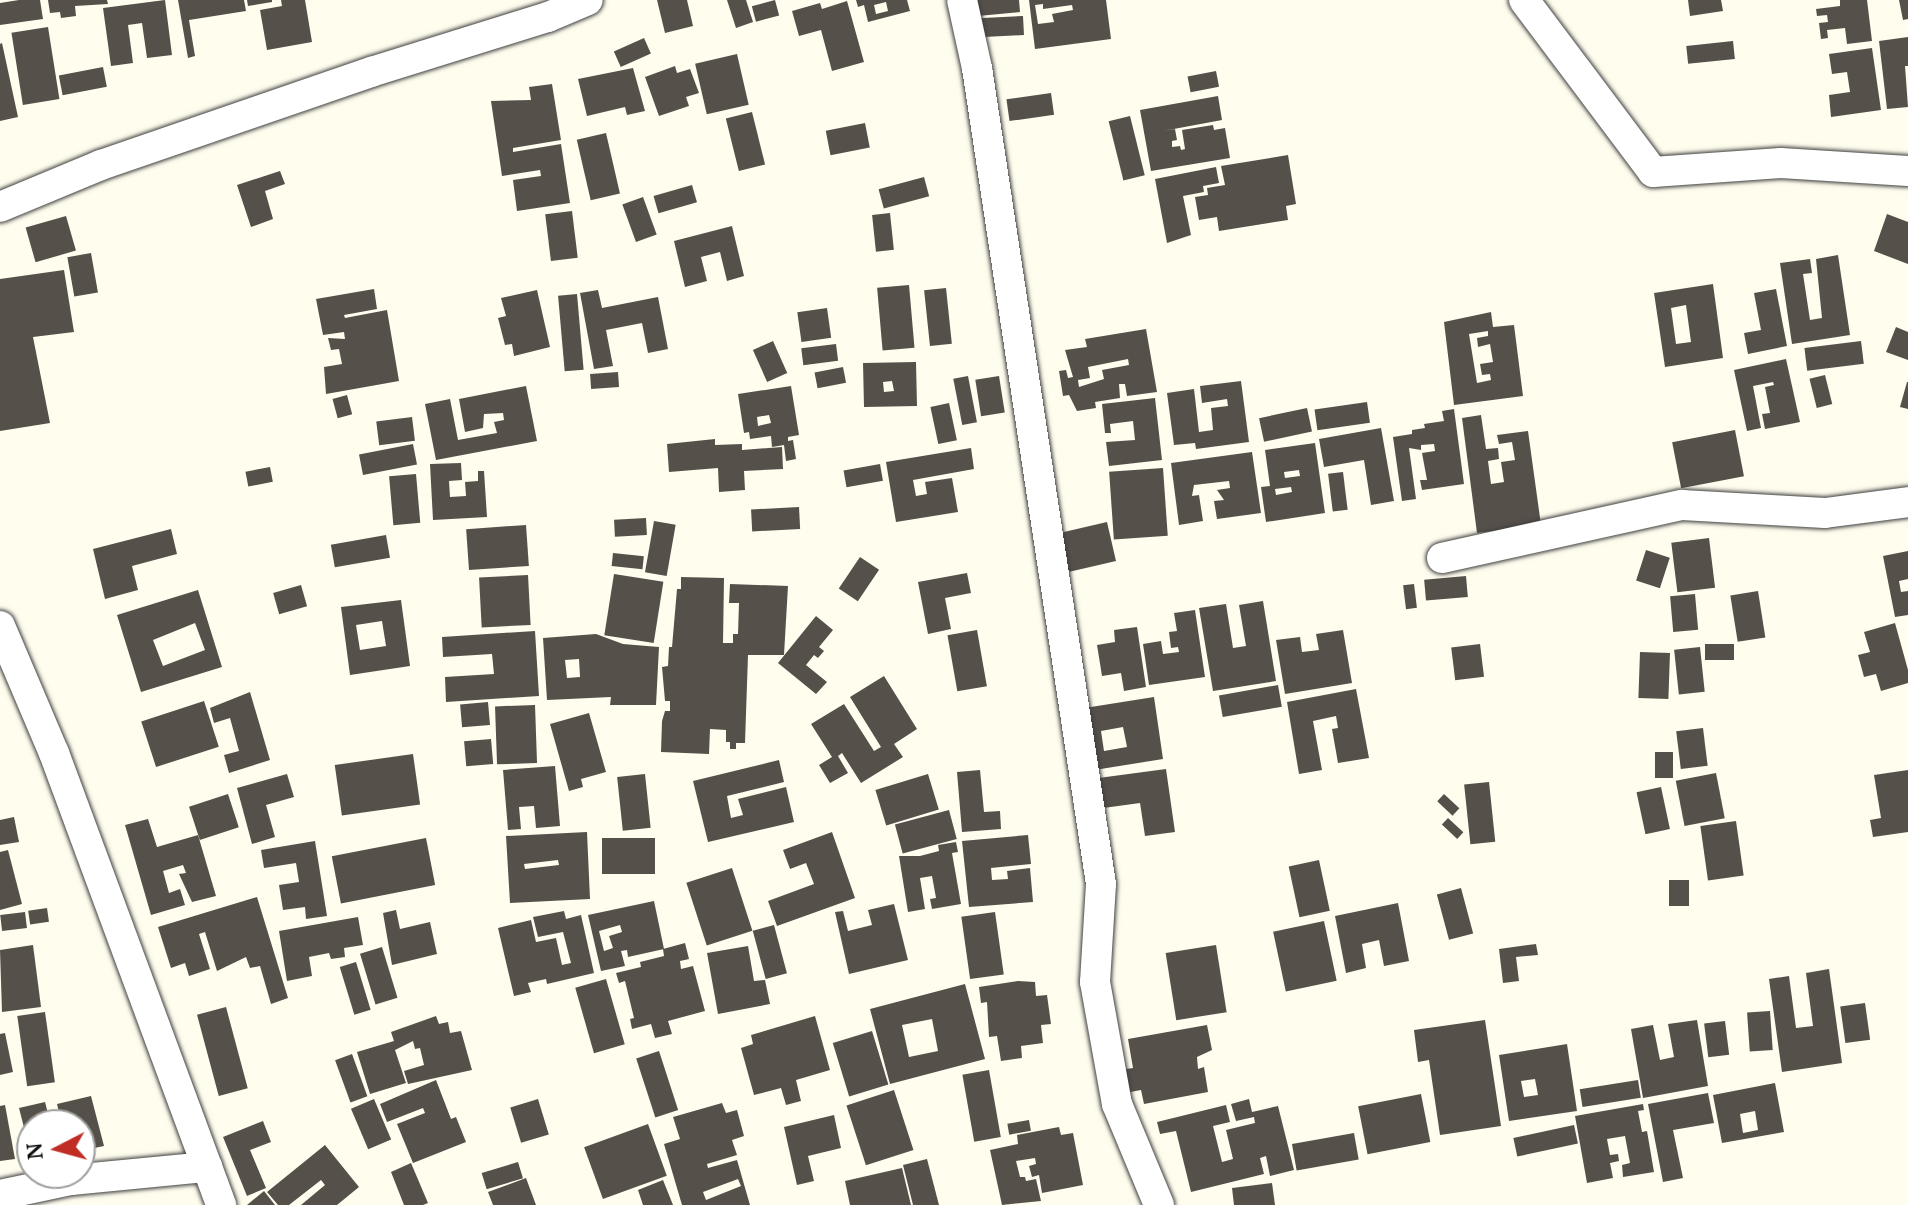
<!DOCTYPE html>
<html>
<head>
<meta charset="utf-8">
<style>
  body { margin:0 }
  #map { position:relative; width:1908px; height:1205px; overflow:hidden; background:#fffdee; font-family:"PT Serif",serif }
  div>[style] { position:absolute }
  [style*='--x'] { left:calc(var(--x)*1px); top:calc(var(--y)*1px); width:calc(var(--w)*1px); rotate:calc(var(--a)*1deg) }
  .building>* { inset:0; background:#56504a; transform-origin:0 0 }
  .roads { filter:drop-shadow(0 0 2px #404040) drop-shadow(0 0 2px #404040) }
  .street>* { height:30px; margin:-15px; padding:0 15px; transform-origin:15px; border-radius:15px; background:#fff }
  span { translate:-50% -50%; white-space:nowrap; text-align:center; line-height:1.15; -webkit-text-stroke:8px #fff; paint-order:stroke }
  .north { position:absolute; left:16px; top:1109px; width:80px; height:80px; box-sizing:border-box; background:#fff; border:2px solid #9e9e9e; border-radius:50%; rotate:264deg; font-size:22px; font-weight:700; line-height:32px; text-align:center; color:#0d0d0d }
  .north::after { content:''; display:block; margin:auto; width:28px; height:36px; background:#bf2d24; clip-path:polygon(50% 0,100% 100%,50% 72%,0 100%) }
</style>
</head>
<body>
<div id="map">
  <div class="building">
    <div style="clip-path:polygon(19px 0,40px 0,43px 19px,0 25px,0 3px)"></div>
    <div style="clip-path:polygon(48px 0,107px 0,108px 4px,75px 6px,76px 16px,61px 18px,60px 12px,50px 13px)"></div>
    <div style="clip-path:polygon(165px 0,172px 55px,147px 58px,142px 23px,128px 25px,133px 63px,111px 66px,103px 8px)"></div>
    <div style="clip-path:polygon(178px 0,244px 0,246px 11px,189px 20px,195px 56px,188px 58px)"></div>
    <div style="clip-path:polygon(247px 0,272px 0,272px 2px,248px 6px)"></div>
    <div style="clip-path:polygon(281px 0,305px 0,312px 42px,267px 50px,260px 10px,282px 6px)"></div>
    <div style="clip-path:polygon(657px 0,687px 0,693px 26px,665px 33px)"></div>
    <div style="clip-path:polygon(727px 0,746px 0,753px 22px,736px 28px)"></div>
    <div style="left:775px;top:0;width:16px;height:24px;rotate:75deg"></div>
    <div style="clip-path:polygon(evenodd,856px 0,907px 0,910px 11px,868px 22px,864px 5px,858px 7px,856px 0,886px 2px,888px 11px,876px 14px,874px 5px,886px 2px)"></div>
    <div style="clip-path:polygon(977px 0,1019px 0,1020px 12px,978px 16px)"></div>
    <div style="clip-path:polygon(evenodd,1029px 0,1106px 0,1111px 39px,1035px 49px,1029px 0,1043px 4px,1043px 9px,1072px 5px,1073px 10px,1052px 14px,1054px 22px,1038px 24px,1035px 5px,1043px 4px)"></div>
    <div style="clip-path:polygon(1688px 0,1721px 0,1723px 11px,1690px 16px)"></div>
    <div style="clip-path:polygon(1840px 0,1867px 0,1872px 41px,1847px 44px,1845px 28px,1827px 30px,1828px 38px,1821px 39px,1819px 23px,1828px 22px,1827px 15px,1817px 16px,1816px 9px,1840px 6px)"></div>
    <div style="clip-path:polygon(1899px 0,1908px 0,1908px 19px,1903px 20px)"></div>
    <div style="clip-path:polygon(847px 1px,864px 62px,832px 71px,821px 30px,799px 36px,792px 11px,820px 3px,822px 9px)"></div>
    <div style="left:1023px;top:16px;width:19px;height:45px;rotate:87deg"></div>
    <div style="left:48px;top:27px;width:73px;height:37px;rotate:81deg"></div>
    <div style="clip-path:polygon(1908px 37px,1908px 66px,1905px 66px,1908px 107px,1887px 109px,1879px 41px)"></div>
    <div style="left:644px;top:38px;width:17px;height:33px;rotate:66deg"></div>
    <div style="left:1733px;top:41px;width:18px;height:47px;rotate:84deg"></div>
    <div style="clip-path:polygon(2px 43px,18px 117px,0 121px,0 44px)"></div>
    <div style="clip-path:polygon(1872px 48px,1881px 110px,1831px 117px,1829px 95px,1850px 92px,1847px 72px,1832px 74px,1829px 54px)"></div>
    <div style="left:737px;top:54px;width:52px;height:43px;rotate:77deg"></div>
    <div style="clip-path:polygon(675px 66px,677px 73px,690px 69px,699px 93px,686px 97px,689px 106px,659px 116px,645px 77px)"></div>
    <div style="left:103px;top:67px;width:20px;height:45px;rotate:79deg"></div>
    <div style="clip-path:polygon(633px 68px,645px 111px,627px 115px,625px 107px,587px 116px,578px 79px)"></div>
    <div style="left:1216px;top:71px;width:16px;height:29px;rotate:79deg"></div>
    <div style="clip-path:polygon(552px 84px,561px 140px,513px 148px,513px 152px,561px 144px,570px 203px,517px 211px,513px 180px,541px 176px,540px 170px,502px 176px,491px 101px,531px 100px,529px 87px)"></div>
    <div style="left:1051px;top:93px;width:22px;height:45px;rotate:82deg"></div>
    <div style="clip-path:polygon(1218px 96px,1222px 120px,1163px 131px,1175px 129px,1177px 140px,1172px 141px,1172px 147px,1180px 146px,1181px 150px,1185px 149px,1182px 130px,1213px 125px,1214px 130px,1225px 128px,1230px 158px,1151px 171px,1140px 110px)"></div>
    <div style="left:752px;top:112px;width:54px;height:27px;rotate:76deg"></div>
    <div style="left:1130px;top:116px;width:61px;height:22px;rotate:76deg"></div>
    <div style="left:865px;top:123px;width:25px;height:40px;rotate:79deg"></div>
    <div style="left:606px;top:133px;width:62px;height:30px;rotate:77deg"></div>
    <div style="clip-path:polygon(1288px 155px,1296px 204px,1286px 206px,1288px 220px,1219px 231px,1217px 217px,1199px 220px,1195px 197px,1208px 195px,1207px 188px,1225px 185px,1221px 166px)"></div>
    <div style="clip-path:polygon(1216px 167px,1219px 183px,1203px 186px,1204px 192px,1183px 196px,1191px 235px,1167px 243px,1155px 179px)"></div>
    <div style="clip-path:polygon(280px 171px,285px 184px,265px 191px,273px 219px,251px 227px,237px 185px)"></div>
    <div style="left:924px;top:177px;width:20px;height:47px;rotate:75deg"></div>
    <div style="left:692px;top:185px;width:18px;height:40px;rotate:74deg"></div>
    <div style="left:643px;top:197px;width:40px;height:22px;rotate:70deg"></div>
    <div style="left:572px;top:211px;width:47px;height:27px;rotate:83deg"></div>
    <div style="left:890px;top:213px;width:37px;height:18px;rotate:84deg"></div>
    <div style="clip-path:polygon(1887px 214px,1908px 222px,1908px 264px,1874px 251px)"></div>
    <div style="left:66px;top:216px;width:36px;height:42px;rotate:74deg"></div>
    <div style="clip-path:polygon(732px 226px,744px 276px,727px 281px,720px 252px,701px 257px,707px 281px,685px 287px,674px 241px)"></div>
    <div style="left:91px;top:253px;width:40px;height:24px;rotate:80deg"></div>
    <div style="clip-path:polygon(1838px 255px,1850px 335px,1792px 344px,1780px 263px,1810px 259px,1812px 273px,1803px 274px,1810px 320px,1822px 318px,1816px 259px)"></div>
    <div style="clip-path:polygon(64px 270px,74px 332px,33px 337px,50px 423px,0 431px,0 279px)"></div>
    <div style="clip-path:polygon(evenodd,1713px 284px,1723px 358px,1665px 367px,1654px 293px,1713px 284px,1686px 305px,1691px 342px,1676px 344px,1671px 308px,1686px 305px)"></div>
    <div style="left:909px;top:285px;width:63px;height:32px;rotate:85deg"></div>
    <div style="left:946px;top:288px;width:56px;height:22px;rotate:84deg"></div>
    <div style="clip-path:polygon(374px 289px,377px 309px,344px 315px,345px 318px,387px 310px,399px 381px,326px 394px,324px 367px,342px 364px,339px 349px,331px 350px,328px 338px,345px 339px,344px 332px,323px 335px,316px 299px)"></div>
    <div style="clip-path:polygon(1776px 289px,1787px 346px,1748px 354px,1744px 333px,1761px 330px,1754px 293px)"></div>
    <div style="clip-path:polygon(537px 290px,550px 347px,514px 356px,512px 344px,505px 345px,498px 318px,506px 316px,501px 298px)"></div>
    <div style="clip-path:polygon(598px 290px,602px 308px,658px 297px,668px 349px,648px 353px,642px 323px,606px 330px,613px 366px,594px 369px,580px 293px)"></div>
    <div style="left:577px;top:294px;width:76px;height:19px;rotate:85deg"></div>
    <div style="left:827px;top:308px;width:30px;height:30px;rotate:82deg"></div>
    <div style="clip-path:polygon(evenodd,1491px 312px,1493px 327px,1514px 325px,1523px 396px,1454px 405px,1444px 322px,1491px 312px,1488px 331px,1488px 336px,1477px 338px,1478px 347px,1490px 344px,1493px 362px,1480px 364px,1482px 375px,1490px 374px,1491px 380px,1477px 383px,1469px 334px,1488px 331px)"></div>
    <div style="clip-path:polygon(1896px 327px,1908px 332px,1908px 360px,1886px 352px)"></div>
    <div style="clip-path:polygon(evenodd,1146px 329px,1157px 392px,1127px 396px,1125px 384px,1119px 384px,1120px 398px,1095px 402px,1096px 408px,1077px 411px,1069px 395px,1063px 396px,1059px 371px,1066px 370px,1068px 378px,1073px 377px,1065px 350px,1087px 347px,1085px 339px,1146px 329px,1128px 359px,1129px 365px,1102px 370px,1104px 379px,1079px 387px,1078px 380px,1090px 378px,1088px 367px,1128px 359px)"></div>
    <div style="left:773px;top:341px;width:35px;height:22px;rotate:66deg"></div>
    <div style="left:1861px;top:341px;width:23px;height:57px;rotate:83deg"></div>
    <div style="left:836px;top:344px;width:17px;height:35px;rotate:83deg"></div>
    <div style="clip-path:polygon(1786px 359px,1800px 422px,1765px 429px,1762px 414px,1770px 413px,1765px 387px,1774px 385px,1773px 382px,1753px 386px,1761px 428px,1747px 431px,1734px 370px)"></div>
    <div style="clip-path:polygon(evenodd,916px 362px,917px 406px,864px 407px,863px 363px,916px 362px,892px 381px,894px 391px,884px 392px,883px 382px,892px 381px)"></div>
    <div style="left:843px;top:367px;width:16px;height:29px;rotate:79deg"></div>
    <div style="left:618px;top:372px;width:15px;height:28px;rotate:86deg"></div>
    <div style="left:1825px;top:375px;width:30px;height:16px;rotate:76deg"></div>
    <div style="left:968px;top:376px;width:47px;height:15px;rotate:79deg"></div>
    <div style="left:999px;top:376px;width:37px;height:24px;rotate:81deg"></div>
    <div style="clip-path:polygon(1241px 381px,1249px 442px,1196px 449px,1195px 443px,1174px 445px,1167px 393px,1194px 389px,1199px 432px,1213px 430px,1211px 408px,1228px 406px,1227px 399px,1202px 403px,1200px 386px)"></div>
    <div style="clip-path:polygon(1907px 382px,1908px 382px,1908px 409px,1900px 407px)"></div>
    <div style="clip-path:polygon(526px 386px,537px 441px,436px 460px,425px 404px,450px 399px,458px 440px,497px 433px,494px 422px,504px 420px,503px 413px,484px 414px,483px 428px,465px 432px,459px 399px)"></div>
    <div style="clip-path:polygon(evenodd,791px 386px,799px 435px,788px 437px,788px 441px,793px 440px,796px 459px,786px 461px,784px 445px,772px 447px,771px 436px,750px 439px,749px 432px,744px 433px,738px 394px,791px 386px,769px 415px,771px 423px,758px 426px,757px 417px,769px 415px)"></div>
    <div style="left:347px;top:395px;width:20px;height:15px;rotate:75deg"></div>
    <div style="clip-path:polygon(1155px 398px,1162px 460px,1109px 466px,1106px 442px,1135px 440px,1133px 421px,1110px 424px,1111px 433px,1105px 433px,1102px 404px)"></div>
    <div style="left:1367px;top:402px;width:21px;height:53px;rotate:82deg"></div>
    <div style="left:949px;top:403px;width:38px;height:19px;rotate:78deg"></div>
    <div style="left:1307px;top:408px;width:24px;height:49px;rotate:78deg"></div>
    <div style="clip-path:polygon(1454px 409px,1464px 484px,1422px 490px,1420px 480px,1427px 480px,1422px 453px,1435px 451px,1434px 444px,1421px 445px,1421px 450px,1409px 448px,1416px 499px,1402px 501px,1393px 437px,1412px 434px,1412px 430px,1425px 428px,1424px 424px,1444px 421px,1442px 411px)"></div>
    <div style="clip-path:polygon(1481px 415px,1486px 449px,1498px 448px,1499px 459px,1488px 461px,1491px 484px,1504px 482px,1501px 462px,1515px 460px,1512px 442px,1499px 444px,1497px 435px,1528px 431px,1541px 525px,1477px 533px,1462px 418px)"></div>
    <div style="left:412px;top:417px;width:24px;height:36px;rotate:83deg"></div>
    <div style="clip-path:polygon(1381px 428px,1394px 501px,1371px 505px,1364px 460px,1324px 467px,1319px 439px)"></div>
    <div style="left:1735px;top:430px;width:47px;height:64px;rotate:79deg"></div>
    <div style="clip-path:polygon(715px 439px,715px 445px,742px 444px,742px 450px,782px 447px,783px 469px,744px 471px,745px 490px,719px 492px,718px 468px,669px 472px,667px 444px)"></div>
    <div style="clip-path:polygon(evenodd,1315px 443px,1325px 513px,1266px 522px,1261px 487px,1270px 486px,1265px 450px,1315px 443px,1299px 470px,1300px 476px,1285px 478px,1284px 472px,1299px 470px,1315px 443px,1291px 487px,1292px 492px,1276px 495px,1275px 489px,1291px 487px)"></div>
    <div style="left:413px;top:444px;width:21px;height:55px;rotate:79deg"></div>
    <div style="clip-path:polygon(971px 448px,974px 469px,913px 480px,916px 496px,927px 494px,925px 482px,952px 478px,958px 512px,896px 522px,886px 462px)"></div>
    <div style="clip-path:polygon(1252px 452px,1261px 513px,1217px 519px,1214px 501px,1224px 500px,1217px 490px,1230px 488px,1229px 481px,1194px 485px,1192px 496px,1199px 495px,1203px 521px,1179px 525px,1171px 463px)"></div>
    <div style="clip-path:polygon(461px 463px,462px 480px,449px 481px,450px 497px,466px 496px,465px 482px,478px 481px,478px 471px,484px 471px,487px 517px,433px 520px,430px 464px)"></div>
    <div style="left:880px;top:464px;width:17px;height:37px;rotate:80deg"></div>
    <div style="left:270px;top:467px;width:15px;height:25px;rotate:79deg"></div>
    <div style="left:1163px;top:468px;width:68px;height:54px;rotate:86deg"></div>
    <div style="left:1343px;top:472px;width:38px;height:15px;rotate:83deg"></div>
    <div style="left:416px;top:474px;width:49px;height:27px;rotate:85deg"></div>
    <div style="left:799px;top:507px;width:22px;height:48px;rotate:87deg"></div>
    <div style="left:646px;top:518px;width:17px;height:32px;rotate:87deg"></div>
    <div style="left:654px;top:521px;width:22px;height:52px;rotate:10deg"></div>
    <div style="left:1107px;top:522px;width:40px;height:62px;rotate:77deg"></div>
    <div style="left:526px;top:525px;width:41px;height:60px;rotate:86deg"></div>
    <div style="clip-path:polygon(171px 529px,177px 554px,132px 566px,138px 590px,105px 599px,93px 549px)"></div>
    <div style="left:386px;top:535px;width:23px;height:56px;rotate:80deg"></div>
    <div style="left:1709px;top:538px;width:50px;height:38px;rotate:83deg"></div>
    <div style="left:1646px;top:550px;width:25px;height:32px;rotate:18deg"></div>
    <div style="clip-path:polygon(1908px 551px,1908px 579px,1899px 581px,1901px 592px,1908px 591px,1908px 615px,1895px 617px,1883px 556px)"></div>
    <div style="left:613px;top:553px;width:31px;height:13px;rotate:6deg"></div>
    <div style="left:860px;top:557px;width:23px;height:38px;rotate:34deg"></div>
    <div style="clip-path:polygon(967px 573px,971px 593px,945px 598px,951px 629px,928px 634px,918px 582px)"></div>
    <div style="left:614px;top:574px;width:50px;height:62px;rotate:9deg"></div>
    <div style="left:528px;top:575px;width:50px;height:49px;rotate:87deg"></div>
    <div style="left:1466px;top:576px;width:21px;height:42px;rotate:85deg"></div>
    <div style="clip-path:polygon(681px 577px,724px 578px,723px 643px,733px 643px,733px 634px,738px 634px,739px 603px,729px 603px,730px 584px,788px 586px,784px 655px,748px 655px,745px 743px,736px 743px,736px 749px,730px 749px,730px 742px,726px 742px,726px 730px,710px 729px,709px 754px,661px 752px,662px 721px,665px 711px,670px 711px,670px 701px,665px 701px,662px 667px,668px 666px,669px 647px,672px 647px,677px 589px,681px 589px)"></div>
    <div style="left:1414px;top:584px;width:24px;height:11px;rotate:83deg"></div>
    <div style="left:301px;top:585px;width:22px;height:29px;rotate:74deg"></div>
    <div style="clip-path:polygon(evenodd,198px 590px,222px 667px,141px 692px,117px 615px,198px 590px,195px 623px,205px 650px,163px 666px,153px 640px,195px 623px)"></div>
    <div style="left:1758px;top:591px;width:47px;height:28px;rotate:81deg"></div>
    <div style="left:1695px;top:594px;width:36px;height:25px;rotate:85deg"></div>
    <div style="clip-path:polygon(evenodd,401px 600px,410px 666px,350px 675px,341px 607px,401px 600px,382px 621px,386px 646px,360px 650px,356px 625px,382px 621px)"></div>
    <div style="clip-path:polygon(1263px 601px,1276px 681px,1213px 691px,1199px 608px,1226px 604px,1233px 648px,1246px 646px,1239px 605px)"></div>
    <div style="clip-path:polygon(1195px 610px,1205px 677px,1149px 685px,1143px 644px,1161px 641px,1163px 654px,1179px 652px,1178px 647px,1171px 648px,1169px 632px,1177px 631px,1174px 613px)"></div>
    <div style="clip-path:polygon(816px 616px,833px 630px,819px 647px,824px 651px,818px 658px,814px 655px,806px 665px,827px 682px,816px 694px,778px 663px)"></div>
    <div style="clip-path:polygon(1895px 623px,1908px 670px,1908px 683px,1881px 691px,1876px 674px,1864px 677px,1858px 655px,1870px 652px,1864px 632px)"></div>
    <div style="clip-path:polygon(1137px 627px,1146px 687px,1124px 691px,1121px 673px,1102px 676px,1097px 645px,1115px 642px,1114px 630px)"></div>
    <div style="left:977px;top:630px;width:57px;height:30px;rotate:80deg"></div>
    <div style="clip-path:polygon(1343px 630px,1352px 683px,1285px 694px,1276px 640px,1300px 637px,1302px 652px,1319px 650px,1316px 634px)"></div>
    <div style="clip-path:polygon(535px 631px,539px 696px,446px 702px,445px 677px,494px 674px,492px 654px,443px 657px,442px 637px)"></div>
    <div style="clip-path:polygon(evenodd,596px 634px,623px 644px,659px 647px,656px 705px,610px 705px,611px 697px,547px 700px,543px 638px,596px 634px,579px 659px,580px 677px,567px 678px,565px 660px,579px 659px)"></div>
    <div style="left:1480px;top:644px;width:33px;height:29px;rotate:83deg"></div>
    <div style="left:1705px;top:644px;width:29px;height:16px"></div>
    <div style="left:1700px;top:647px;width:45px;height:26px;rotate:84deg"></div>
    <div style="left:1640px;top:652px;width:30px;height:46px;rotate:2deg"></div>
    <div style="clip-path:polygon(884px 676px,917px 729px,894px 744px,903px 757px,861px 783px,842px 753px,838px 756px,848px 773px,830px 783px,819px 765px,832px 757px,811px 724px,844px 704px,874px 751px,881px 747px,850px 697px)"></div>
    <div style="left:1278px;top:685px;width:22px;height:60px;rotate:80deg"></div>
    <div style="clip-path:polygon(1356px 689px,1369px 758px,1338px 763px,1332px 729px,1338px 728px,1336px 716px,1313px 721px,1322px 770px,1299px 774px,1287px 702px)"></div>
    <div style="clip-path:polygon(250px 692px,270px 760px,229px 773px,224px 755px,239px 751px,230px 718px,214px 723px,210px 708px)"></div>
    <div style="clip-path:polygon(evenodd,1154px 697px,1163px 759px,1082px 772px,1072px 710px,1154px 697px,1123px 727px,1127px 747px,1104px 751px,1101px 731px,1123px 727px)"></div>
    <div style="left:204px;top:701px;width:48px;height:66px;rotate:72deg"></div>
    <div style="left:488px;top:702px;width:23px;height:28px;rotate:85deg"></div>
    <div style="left:535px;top:705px;width:58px;height:40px;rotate:88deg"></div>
    <div style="clip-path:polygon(589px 713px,606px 772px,581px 779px,583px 787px,569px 791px,550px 724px)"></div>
    <div style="left:1703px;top:728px;width:38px;height:27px;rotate:83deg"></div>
    <div style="left:491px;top:739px;width:25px;height:27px;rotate:85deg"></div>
    <div style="left:1655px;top:752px;width:18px;height:26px"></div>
    <div style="left:413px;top:754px;width:51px;height:79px;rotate:82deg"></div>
    <div style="clip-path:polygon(779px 760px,784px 782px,727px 796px,731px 818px,743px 815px,738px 799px,786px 787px,794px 822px,708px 842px,693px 781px)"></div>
    <div style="clip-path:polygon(555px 766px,560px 826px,536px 828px,534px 806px,519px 807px,521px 829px,508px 830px,503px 770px)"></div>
    <div style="clip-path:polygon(1166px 769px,1175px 832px,1145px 836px,1140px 803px,1096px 809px,1091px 779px)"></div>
    <div style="clip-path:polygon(980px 770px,984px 812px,1000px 811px,1001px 829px,962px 832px,957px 772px)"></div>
    <div style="clip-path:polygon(1908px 770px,1908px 832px,1873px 837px,1870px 820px,1881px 818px,1874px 775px)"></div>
    <div style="left:1716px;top:773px;width:46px;height:41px;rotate:79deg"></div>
    <div style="clip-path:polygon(287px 774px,294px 797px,266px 805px,275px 837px,252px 844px,237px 788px)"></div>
    <div style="left:645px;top:774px;width:54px;height:28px;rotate:84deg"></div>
    <div style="left:928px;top:774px;width:37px;height:55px;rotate:73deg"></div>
    <div style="left:1489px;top:782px;width:60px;height:25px;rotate:84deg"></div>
    <div style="left:1661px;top:787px;width:43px;height:25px;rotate:78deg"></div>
    <div style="left:228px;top:794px;width:35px;height:41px;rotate:72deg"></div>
    <div style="left:1444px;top:794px;width:21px;height:10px;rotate:43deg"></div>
    <div style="left:949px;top:810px;width:30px;height:56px;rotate:75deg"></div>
    <div style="clip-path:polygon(14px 817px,19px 842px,0 845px,0 820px)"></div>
    <div style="left:1448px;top:818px;width:21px;height:9px;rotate:43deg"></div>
    <div style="clip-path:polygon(148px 819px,157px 847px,198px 835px,216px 896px,192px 902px,179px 874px,186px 873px,183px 865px,163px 871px,169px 893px,180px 889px,185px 905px,151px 915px,125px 825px)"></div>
    <div style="left:1736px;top:821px;width:55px;height:36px;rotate:82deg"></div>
    <div style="clip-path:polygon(evenodd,587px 832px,590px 899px,510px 903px,506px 836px,587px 832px,558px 860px,559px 865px,525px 869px,524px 864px,558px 860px)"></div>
    <div style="clip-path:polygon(832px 832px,855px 898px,777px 926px,768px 901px,814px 884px,806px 863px,790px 869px,783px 850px)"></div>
    <div style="clip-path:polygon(1028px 835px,1031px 864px,991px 868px,992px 880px,1008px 879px,1007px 871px,1030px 868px,1033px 902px,969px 907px,962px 841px)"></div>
    <div style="left:426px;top:838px;width:48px;height:96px;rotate:79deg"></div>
    <div style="left:655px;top:838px;width:36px;height:53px;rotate:90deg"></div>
    <div style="clip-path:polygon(315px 841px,327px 916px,306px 919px,305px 907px,283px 910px,279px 885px,299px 882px,296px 863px,264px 868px,261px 850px)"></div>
    <div style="clip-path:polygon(956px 842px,958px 852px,952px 853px,961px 904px,932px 909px,930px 899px,936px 898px,932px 876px,920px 878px,925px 909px,908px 912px,899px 856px,920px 856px,939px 851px,938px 845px)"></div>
    <div style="clip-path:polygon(8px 850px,22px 904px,0 910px,0 852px)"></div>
    <div style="left:1319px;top:860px;width:52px;height:31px;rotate:78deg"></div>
    <div style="left:732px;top:868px;width:66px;height:48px;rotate:72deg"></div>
    <div style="left:1689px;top:880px;width:26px;height:20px;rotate:90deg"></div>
    <div style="left:1461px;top:888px;width:47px;height:25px;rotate:75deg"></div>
    <div style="clip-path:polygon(257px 897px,288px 998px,271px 1004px,260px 966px,250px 968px,246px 957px,217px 971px,205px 932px,199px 934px,210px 969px,189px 976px,185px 963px,171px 968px,158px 927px)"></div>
    <div style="clip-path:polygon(evenodd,654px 901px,664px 949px,628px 957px,627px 950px,621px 951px,625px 966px,601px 971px,588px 915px,654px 901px,620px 925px,622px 932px,609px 936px,613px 948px,604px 951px,599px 931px,620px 925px)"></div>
    <div style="clip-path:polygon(1398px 903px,1409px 961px,1384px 966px,1379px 940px,1362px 944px,1366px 968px,1346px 973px,1335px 916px)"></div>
    <div style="clip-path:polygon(894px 904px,908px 960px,849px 974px,835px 912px,843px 911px,848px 931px,872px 925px,868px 910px)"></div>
    <div style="left:47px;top:908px;width:14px;height:19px;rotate:82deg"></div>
    <div style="clip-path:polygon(396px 910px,400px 929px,430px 922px,437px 954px,392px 965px,383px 913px)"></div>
    <div style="clip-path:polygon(564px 911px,566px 919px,581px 915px,594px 973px,547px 984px,546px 979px,528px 983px,531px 992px,514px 996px,498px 928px,531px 920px,536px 942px,556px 938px,562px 965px,571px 963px,563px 932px,538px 937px,533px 917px)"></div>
    <div style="left:25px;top:912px;width:16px;height:25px;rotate:83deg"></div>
    <div style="left:995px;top:912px;width:63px;height:34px;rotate:82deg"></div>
    <div style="clip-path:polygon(358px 917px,363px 945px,344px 948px,345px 957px,331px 959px,329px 953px,309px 957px,312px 976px,287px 981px,279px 931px)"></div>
    <div style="left:1324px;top:921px;width:61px;height:52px;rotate:78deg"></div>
    <div style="left:774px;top:925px;width:50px;height:22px;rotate:75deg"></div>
    <div style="clip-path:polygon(685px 943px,689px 959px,680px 961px,681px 969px,693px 966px,705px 1011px,668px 1021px,672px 1034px,655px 1038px,651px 1024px,632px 1029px,630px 1019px,634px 1018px,625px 981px,619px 983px,616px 973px,641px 967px,640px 962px,664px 956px,663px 949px)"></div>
    <div style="clip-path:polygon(1536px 944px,1538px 955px,1516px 957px,1519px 981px,1503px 983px,1499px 949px)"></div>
    <div style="clip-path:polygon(33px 945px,41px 1007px,2px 1012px,0 950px)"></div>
    <div style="left:1216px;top:945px;width:68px;height:51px;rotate:81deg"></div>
    <div style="clip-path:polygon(748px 946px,754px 981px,765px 980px,770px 1004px,718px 1014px,707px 953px)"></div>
    <div style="left:382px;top:947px;width:53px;height:23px;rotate:73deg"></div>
    <div style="left:356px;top:962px;width:50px;height:17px;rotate:73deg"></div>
    <div style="clip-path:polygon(1829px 969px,1842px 1063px,1782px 1072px,1769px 979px,1789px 976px,1796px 1028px,1813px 1026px,1806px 973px)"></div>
    <div style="left:606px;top:979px;width:68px;height:32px;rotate:74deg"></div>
    <div style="clip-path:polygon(1018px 981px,1035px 982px,1036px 996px,1047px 995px,1051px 1024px,1041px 1025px,1043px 1043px,1021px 1046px,1022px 1058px,1001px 1061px,997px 1036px,989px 1037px,987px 1002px,981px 1003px,979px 987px)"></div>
    <div style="clip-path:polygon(evenodd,965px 984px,985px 1059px,890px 1084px,870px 1009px,965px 984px,932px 1019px,938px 1051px,909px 1057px,902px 1025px,932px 1019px)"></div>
    <div style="left:1865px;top:1003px;width:37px;height:25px;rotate:82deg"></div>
    <div style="left:226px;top:1007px;width:84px;height:30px;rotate:75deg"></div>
    <div style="left:1770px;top:1011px;width:39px;height:23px;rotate:86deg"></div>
    <div style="left:45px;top:1012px;width:71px;height:28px;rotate:82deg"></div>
    <div style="clip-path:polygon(436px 1016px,439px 1024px,448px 1022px,450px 1033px,461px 1031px,472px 1070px,408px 1084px,404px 1071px,424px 1065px,420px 1048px,415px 1049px,413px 1041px,395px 1050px,406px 1083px,370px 1094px,357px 1052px,394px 1041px,391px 1032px)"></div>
    <div style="clip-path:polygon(815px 1016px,830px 1070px,796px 1080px,801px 1101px,786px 1105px,781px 1088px,754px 1095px,741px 1048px,753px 1044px,751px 1035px)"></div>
    <div style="clip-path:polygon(1485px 1020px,1501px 1126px,1440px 1135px,1429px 1060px,1418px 1062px,1414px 1030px)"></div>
    <div style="clip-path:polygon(1697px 1020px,1708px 1086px,1643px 1098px,1631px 1029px,1653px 1025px,1660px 1060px,1674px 1057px,1668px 1024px)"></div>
    <div style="left:1725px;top:1021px;width:34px;height:21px;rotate:83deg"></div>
    <div style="clip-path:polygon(1207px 1025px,1212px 1050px,1197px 1057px,1198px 1069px,1204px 1067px,1208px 1092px,1144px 1104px,1141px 1090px,1125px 1093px,1120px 1070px,1133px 1068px,1128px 1039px)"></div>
    <div style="left:872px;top:1031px;width:56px;height:41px;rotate:73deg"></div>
    <div style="clip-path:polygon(5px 1033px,13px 1072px,0 1075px,0 1034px)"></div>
    <div style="clip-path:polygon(evenodd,1567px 1044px,1577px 1111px,1509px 1121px,1499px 1055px,1567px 1044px,1535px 1079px,1538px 1095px,1524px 1097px,1521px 1081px,1535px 1079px)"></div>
    <div style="left:659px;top:1051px;width:62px;height:24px;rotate:72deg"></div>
    <div style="left:352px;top:1054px;width:45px;height:18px;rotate:70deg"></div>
    <div style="left:989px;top:1070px;width:68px;height:27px;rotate:80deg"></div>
    <div style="clip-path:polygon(436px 1080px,451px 1119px,456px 1117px,466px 1142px,413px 1163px,397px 1124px,425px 1113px,423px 1108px,387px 1122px,380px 1104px)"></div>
    <div style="left:1638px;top:1080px;width:18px;height:59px;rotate:81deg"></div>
    <div style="clip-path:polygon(evenodd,1775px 1083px,1784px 1132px,1722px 1143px,1713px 1095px,1775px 1083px,1755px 1111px,1758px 1130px,1743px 1133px,1740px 1114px,1755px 1111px)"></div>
    <div style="left:894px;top:1090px;width:63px;height:50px;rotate:72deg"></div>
    <div style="clip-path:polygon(1708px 1093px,1714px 1123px,1673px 1130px,1683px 1178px,1663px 1182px,1648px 1104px)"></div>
    <div style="left:1421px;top:1094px;width:49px;height:64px;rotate:79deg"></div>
    <div style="clip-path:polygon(91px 1096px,104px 1146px,80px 1151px,80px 1125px,62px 1125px,57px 1104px)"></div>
    <div style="left:374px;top:1099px;width:44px;height:25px;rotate:67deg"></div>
    <div style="left:538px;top:1099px;width:37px;height:29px;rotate:73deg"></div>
    <div style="clip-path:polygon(1249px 1099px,1252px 1112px,1278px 1106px,1294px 1170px,1270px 1176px,1266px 1156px,1260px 1158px,1264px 1174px,1191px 1192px,1176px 1131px,1160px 1134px,1157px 1122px,1226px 1105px,1230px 1122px,1213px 1126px,1222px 1162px,1233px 1159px,1226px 1130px,1255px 1123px,1254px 1117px,1236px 1121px,1231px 1104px)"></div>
    <div style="clip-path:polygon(45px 1102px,51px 1125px,32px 1125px,31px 1155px,19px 1108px)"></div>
    <div style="clip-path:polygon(evenodd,722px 1103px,726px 1113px,737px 1110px,744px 1136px,732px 1140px,737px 1155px,707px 1164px,708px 1168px,737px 1160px,750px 1205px,682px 1205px,664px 1144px,680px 1139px,673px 1117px,722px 1103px,738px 1179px,741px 1186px,706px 1200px,703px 1192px,738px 1179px)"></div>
    <div style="clip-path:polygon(1643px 1104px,1644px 1110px,1638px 1111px,1642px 1132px,1647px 1131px,1654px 1172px,1623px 1177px,1622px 1165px,1630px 1163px,1625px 1136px,1607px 1139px,1610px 1155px,1618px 1154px,1619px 1161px,1610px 1163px,1613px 1178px,1587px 1183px,1575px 1116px)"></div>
    <div style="clip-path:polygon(5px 1105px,15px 1159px,0 1161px,0 1106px)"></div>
    <div style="clip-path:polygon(834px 1115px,841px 1148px,808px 1156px,814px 1181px,797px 1185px,784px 1127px)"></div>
    <div style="left:1029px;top:1120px;width:11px;height:22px;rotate:80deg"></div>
    <div style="clip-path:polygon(263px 1121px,271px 1142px,250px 1150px,266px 1188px,247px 1196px,223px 1137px)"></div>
    <div style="left:648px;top:1124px;width:55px;height:68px;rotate:70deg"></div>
    <div style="left:1574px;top:1125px;width:19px;height:62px;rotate:78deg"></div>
    <div style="clip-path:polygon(1059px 1127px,1061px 1135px,1073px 1133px,1083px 1185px,1042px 1193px,1039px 1175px,1032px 1177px,1029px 1166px,1036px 1164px,1035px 1158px,1016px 1161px,1020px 1177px,1025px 1177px,1026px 1181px,1036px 1179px,1041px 1201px,1002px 1205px,990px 1150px,1018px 1144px,1017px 1135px)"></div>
    <div style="left:1354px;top:1133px;width:27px;height:63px;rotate:80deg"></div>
    <div style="clip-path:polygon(325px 1145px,359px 1187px,337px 1205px,301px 1205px,325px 1185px,321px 1180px,289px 1205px,278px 1205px,267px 1192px)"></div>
    <div style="clip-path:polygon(927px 1159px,939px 1205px,913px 1205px,903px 1165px)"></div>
    <div style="left:518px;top:1162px;width:17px;height:38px;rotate:73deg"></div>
    <div style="clip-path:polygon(411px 1163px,428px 1203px,423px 1205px,404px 1205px,391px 1172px)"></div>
    <div style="clip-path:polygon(902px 1168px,911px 1205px,850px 1205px,845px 1181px)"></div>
    <div style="clip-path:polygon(526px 1178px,536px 1205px,493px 1205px,488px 1192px)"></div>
    <div style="clip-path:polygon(663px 1180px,673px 1205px,643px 1205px,638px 1190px)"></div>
    <div style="clip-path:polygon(1272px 1183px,1275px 1205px,1234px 1205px,1232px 1188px)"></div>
    <div style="clip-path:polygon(264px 1191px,275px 1205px,247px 1205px)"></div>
  </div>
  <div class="roads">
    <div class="street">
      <div style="--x:962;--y:0;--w:70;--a:77.6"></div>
      <div style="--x:977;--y:68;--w:825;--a:81.36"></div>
      <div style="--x:1101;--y:884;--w:98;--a:93.5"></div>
      <div style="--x:1095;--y:982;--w:124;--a:79.8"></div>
      <div style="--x:1117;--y:1104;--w:109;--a:67.4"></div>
      <div style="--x:1524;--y:0;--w:215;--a:53.1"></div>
      <div style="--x:1653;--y:172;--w:128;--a:-4"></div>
      <div style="--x:1781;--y:163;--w:127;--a:3.6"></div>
      <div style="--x:0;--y:207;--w:109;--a:-22.6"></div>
      <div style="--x:101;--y:165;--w:286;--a:-19"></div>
      <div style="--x:371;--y:72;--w:185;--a:-17.3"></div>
      <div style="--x:548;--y:17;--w:43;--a:-23"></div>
      <div style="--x:1442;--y:558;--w:246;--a:-12.5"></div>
      <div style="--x:1682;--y:505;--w:143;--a:3.2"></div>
      <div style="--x:1825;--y:513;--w:84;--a:-7.5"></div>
      <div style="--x:0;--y:626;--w:138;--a:67"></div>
      <div style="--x:54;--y:753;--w:482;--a:69.7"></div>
      <div style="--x:0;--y:1195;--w:73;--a:-11.9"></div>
      <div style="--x:71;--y:1180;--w:137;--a:-5.5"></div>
    </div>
  </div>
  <div class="north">N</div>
</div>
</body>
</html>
